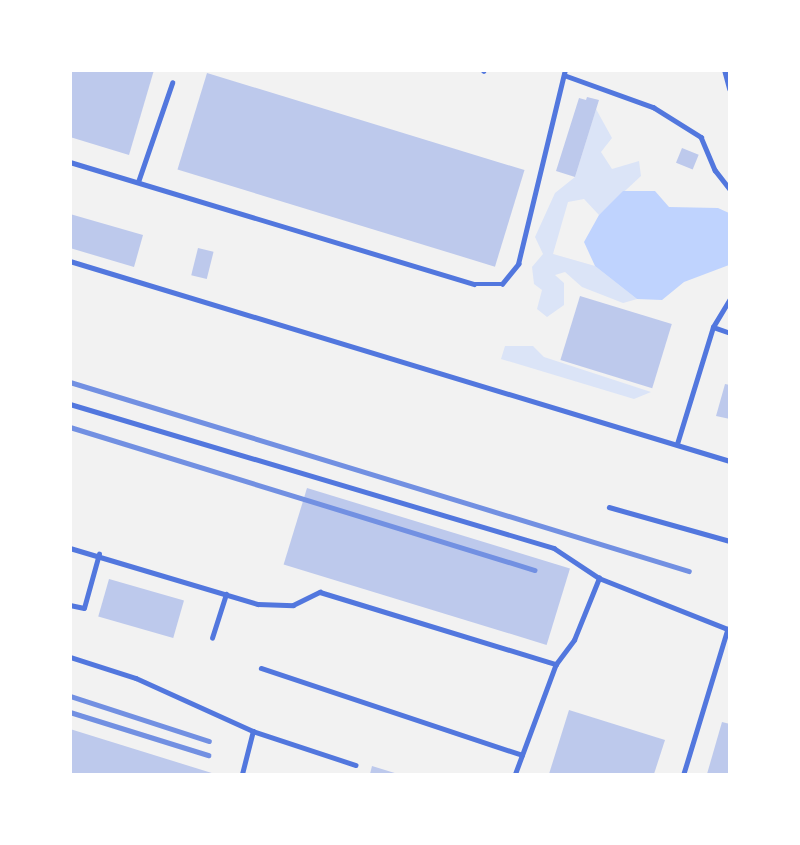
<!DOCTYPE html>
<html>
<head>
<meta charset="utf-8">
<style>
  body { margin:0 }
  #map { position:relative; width:800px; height:845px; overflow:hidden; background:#f2f2f2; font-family:"DM Sans",sans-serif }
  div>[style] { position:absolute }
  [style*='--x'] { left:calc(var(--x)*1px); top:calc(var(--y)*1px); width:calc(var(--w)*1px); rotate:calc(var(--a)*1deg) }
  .green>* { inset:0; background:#dbe4f7 }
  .water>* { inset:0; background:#bfd3fe }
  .building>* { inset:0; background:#bdc9ec; transform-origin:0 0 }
  .service>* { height:4.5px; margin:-2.25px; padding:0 2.25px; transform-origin:2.25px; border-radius:2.25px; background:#5277de }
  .minor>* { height:6px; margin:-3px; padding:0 3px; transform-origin:3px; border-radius:3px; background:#5277de }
  .rail>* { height:4.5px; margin:-2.25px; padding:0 2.25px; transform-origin:2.25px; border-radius:2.25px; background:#7290e2 }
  span { translate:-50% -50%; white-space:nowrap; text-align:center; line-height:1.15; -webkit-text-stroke:6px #fff; paint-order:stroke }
  .frame { position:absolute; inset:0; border:72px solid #fff; pointer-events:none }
</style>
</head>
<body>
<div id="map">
  <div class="green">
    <div style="clip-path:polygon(596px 109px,612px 138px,601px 152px,612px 169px,639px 161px,641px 176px,599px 215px,584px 199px,568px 202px,553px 254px,595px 266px,637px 299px,623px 303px,582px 287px,565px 272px,555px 275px,564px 283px,564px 305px,547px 317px,537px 309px,542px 290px,534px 284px,532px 267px,543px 254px,535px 237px,555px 193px,575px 177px)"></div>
    <div style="clip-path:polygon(505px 346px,533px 346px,544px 357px,651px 392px,634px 399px,501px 359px)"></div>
  </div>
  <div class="water">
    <div style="clip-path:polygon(623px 191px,655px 191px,669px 207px,718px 208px,729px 213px,729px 265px,684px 282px,662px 300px,637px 299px,595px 266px,584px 242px,599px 215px)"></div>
  </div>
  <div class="building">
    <div style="clip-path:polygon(70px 70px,154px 70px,129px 155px,70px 137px)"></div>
    <div style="left:207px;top:73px;width:332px;height:101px;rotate:17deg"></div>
    <div style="clip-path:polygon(587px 97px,599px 100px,575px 177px,556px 171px,579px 98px,586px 100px)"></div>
    <div style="left:682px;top:148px;width:18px;height:16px;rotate:22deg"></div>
    <div style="clip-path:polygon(70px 214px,143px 235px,134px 267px,70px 248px)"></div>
    <div style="left:198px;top:248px;width:16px;height:28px;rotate:14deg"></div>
    <div style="left:580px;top:296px;width:96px;height:67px;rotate:17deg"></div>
    <div style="clip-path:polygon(725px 384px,730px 385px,730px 419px,716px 416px)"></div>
    <div style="left:307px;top:488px;width:275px;height:80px;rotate:17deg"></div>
    <div style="left:109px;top:579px;width:78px;height:39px;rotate:16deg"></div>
    <div style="clip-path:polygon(569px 710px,665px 740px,654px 774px,549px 774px)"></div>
    <div style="clip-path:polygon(722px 722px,730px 724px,730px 774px,707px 774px)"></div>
    <div style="clip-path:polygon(70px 729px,215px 774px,70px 774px)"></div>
    <div style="clip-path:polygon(372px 766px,398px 774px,370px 774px)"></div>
  </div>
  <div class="service">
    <div style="--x:483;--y:70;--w:1;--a:45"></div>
    <div style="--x:564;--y:75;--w:95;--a:19.8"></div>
    <div style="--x:653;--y:107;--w:57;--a:32"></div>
    <div style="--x:701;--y:137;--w:36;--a:67"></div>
    <div style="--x:715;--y:170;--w:24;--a:52"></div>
    <div style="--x:70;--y:162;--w:422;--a:16.8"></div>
    <div style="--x:474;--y:284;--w:28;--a:0"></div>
    <div style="--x:502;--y:284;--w:26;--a:-51"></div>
    <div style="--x:518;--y:264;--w:200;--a:-76.4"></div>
    <div style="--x:138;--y:182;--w:105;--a:-71"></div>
    <div style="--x:70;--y:261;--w:690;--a:16.86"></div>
    <div style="--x:713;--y:327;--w:18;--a:19"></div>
    <div style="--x:70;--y:404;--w:505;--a:16.57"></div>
    <div style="--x:554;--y:548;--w:54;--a:33.7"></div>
    <div style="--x:599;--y:578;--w:139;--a:21.6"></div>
    <div style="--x:728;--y:629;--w:152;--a:106.9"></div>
    <div style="--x:677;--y:444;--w:122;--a:-72.9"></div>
    <div style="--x:713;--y:327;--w:33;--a:-59"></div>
    <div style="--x:609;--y:507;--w:126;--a:15.7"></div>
    <div style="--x:70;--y:548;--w:196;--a:16.6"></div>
    <div style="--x:258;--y:604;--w:35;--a:2"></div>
    <div style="--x:293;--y:605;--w:30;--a:-26"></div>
    <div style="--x:320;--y:592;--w:247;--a:17"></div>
    <div style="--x:70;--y:605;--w:14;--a:12"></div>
    <div style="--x:84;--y:608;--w:56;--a:-74.5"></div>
    <div style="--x:212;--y:638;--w:46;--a:-72.3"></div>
    <div style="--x:70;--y:657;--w:69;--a:17.7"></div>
    <div style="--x:136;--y:678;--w:128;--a:24.4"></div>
    <div style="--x:253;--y:731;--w:108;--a:18.3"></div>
    <div style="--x:261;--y:668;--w:275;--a:18.4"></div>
    <div style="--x:242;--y:774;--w:44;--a:-75.7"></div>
    <div style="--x:515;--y:774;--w:117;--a:-69.6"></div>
    <div style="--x:556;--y:664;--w:30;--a:-53"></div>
    <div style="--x:574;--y:640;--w:67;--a:-68"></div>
  </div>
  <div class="minor">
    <div style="--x:725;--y:70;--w:20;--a:75"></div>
  </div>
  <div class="rail">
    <div style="--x:70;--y:382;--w:647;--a:16.98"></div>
    <div style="--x:70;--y:427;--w:486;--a:17.1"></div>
    <div style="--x:70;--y:696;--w:146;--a:17.9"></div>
    <div style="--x:70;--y:712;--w:145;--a:17.3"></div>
  </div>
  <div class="frame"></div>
</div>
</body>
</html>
